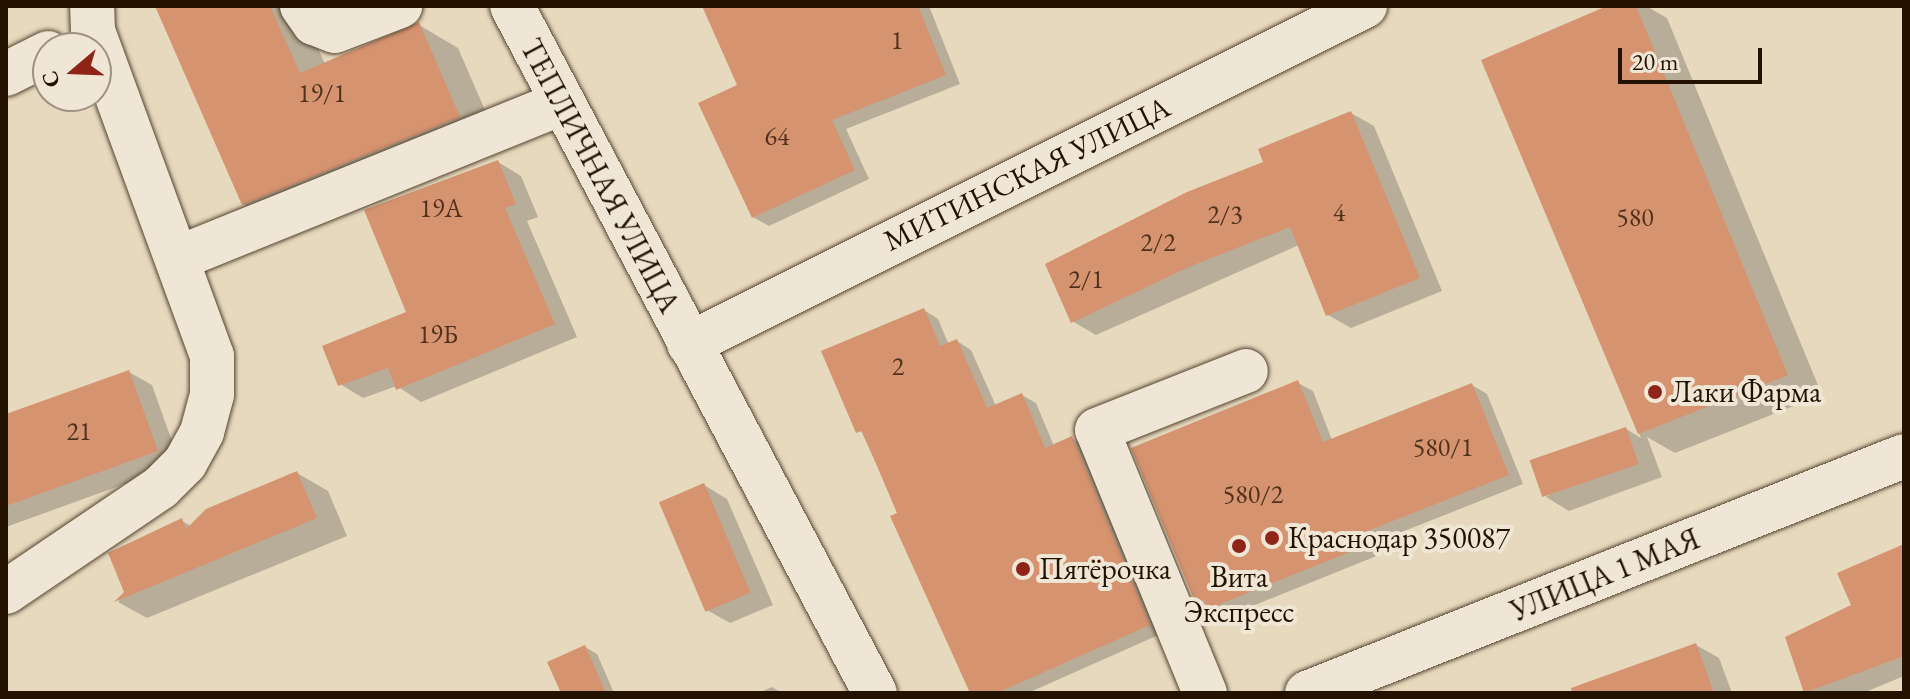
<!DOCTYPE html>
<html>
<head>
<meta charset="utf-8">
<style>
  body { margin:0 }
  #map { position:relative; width:1910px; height:699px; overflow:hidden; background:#e7d9be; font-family:"EB Garamond",serif }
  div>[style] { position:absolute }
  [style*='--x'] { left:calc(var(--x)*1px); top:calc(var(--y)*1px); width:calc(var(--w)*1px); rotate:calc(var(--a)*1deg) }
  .shadow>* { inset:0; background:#0003 }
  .building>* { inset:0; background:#d69370; transform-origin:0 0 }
  .roads { filter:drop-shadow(0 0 2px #554430) drop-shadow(0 0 2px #554430) }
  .minor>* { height:44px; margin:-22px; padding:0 22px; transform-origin:22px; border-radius:22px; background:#efe6d5 }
  .dots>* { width:22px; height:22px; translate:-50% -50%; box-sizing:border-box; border:4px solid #efe6d5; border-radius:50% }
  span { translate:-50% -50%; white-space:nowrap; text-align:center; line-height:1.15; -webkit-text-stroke:8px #efe6d5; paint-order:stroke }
  .number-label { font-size:26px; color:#50321c }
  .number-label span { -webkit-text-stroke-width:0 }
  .street-label { font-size:30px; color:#241200 }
  .poi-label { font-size:30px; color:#241200 }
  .left { translate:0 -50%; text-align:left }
  .frame { position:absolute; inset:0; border:8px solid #241200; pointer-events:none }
  .north { position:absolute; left:32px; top:32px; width:80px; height:80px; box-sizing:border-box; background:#efe6d5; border:2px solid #9e9180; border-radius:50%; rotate:251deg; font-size:22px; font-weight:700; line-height:32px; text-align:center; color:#241200 }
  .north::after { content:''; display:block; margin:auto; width:28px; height:36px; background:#8f2418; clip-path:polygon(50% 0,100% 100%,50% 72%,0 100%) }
  .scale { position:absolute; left:1618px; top:48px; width:144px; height:36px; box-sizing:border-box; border:4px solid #241200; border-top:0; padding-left:10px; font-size:24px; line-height:28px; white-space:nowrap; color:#241200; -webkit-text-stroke:6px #efe6d5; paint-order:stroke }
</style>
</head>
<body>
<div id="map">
  <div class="shadow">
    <div style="clip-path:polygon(158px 6px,299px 6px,325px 64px,419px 25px,458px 48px,498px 140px,283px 227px,243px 204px)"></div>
    <div style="clip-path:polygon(704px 6px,929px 6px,960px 84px,846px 129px,869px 179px,769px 226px,753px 217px,740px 86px)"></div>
    <div style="clip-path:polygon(1612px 6px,1646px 6px,1667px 18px,1822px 395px,1675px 453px,1647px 437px,1662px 477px,1569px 511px,1546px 497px,1626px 429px,1641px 438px,1484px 62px)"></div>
    <div style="clip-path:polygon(1351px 113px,1374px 126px,1442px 291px,1351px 328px,1328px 315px,1299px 245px,1096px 335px,1072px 321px,1266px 163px)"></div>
    <div style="clip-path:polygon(498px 162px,521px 176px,538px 217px,527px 221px,577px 337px,421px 402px,397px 386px,363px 398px,340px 384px,408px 313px)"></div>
    <div style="clip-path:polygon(924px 310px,938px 319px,949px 345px,957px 341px,971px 350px,996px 406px,1022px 395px,1036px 403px,1054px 446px,1071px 438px,1086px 446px,1163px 633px,1028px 693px,972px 693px,900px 514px,824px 352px)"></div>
    <div style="clip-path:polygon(129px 372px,152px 385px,180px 464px,6px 527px,6px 416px)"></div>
    <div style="clip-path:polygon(1298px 383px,1313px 391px,1332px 440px,1472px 385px,1487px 394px,1523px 484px,1374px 543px,1379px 555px,1225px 617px,1212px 612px,1197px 603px)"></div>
    <div style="clip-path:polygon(297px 473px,328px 491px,347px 536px,147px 618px,118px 602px,126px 592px,111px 554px,182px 521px,191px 526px)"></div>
    <div style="clip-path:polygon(704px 485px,727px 499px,773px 605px,730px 623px,707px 610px)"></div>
    <div style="clip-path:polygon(1904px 546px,1904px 676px,1863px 693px,1806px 693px,1788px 638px,1853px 606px)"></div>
    <div style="clip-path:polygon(1696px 645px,1719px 658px,1732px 693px,1642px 693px)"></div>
    <div style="clip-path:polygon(585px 647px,597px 654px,614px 693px,563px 693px)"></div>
    <div style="clip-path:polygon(772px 687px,782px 693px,758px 693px)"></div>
  </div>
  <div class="building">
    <div style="clip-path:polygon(155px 6px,270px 6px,300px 73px,419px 22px,460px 117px,242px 205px)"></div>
    <div style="clip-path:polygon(702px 6px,918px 6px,946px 75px,832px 120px,855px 170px,752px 218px,698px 103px,737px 85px)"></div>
    <div style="clip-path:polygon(1607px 6px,1636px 6px,1788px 375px,1638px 434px,1481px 60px)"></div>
    <div style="clip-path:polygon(1351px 111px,1420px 278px,1326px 316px,1290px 227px,1191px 266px,1071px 323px,1045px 264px,1187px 192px,1263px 162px,1258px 149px)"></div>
    <div style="clip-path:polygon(498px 160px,516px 204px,505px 208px,555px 324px,396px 390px,388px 368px,338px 386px,322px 346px,406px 312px,364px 210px)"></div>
    <div style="clip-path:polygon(924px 308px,940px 346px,957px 339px,987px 408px,1022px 393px,1045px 448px,1072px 436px,1150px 625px,997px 693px,970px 693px,890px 516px,897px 513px,862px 431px,856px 433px,821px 351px)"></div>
    <div style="clip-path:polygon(129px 370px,158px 451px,6px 506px,6px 414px)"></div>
    <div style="clip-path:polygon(1298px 380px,1323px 442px,1472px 383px,1509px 475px,1360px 534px,1365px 546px,1208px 609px,1205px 600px,1196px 604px,1131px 448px)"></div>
    <div style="left:1626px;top:427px;width:39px;height:102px;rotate:71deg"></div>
    <div style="clip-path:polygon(297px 471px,317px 518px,114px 602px,124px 592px,108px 553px,182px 518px,186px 529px,206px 509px)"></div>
    <div style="left:704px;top:483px;width:119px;height:49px;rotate:67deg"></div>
    <div style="clip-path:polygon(1904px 544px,1904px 656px,1804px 693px,1785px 637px,1851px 605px,1837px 573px)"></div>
    <div style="clip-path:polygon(1696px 643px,1714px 693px,1572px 693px,1571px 688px)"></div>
    <div style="clip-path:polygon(585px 645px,606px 693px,561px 693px,547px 662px)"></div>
  </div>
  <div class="roads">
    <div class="minor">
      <div style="--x:302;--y:6;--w:21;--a:55"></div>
      <div style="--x:314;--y:23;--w:22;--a:21"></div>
      <div style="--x:335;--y:31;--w:70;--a:-21"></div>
      <div style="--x:512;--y:6;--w:777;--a:62.15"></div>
      <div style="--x:6;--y:74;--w:47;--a:-26.6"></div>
      <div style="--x:178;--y:258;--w:413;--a:-22"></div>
      <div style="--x:689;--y:344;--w:756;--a:-26.57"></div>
      <div style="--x:6;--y:592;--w:187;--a:-34.1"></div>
      <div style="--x:161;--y:487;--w:34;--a:-45"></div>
      <div style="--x:185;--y:463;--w:35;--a:-61"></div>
      <div style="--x:202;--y:432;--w:39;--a:-75"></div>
      <div style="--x:212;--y:394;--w:38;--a:-90"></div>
      <div style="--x:212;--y:356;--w:346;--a:-110.1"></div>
      <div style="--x:93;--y:31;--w:25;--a:-92"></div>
      <div style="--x:1205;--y:693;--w:284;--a:-112.3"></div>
      <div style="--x:1097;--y:430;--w:160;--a:-21.6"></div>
      <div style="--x:1307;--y:693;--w:642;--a:-21.65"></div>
    </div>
  </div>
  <div class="dots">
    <div style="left:1655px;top:392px;background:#8f2418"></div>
    <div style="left:1272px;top:538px;background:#8f2418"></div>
    <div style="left:1239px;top:546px;background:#8f2418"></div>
    <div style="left:1023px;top:569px;background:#8f2418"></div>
  </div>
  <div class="number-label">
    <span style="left:897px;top:41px">1</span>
    <span style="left:322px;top:94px">19/1</span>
    <span style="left:777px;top:137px">64</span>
    <span style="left:441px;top:209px">19А</span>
    <span style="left:1339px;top:213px">4</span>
    <span style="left:1225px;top:215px">2/3</span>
    <span style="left:1635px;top:218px">580</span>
    <span style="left:1158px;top:243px">2/2</span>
    <span style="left:1086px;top:280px">2/1</span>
    <span style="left:438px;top:335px">19Б</span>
    <span style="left:898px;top:367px">2</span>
    <span style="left:79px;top:432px">21</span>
    <span style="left:1443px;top:448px">580/1</span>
    <span style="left:1253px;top:495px">580/2</span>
  </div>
  <div class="street-label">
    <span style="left:1027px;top:174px;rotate:-26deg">МИТИНСКАЯ УЛИЦА</span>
    <span style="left:600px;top:176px;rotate:62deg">ТЕПЛИЧНАЯ УЛИЦА</span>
    <span style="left:1605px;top:575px;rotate:-22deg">УЛИЦА 1 МАЯ</span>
  </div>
  <div class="poi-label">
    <span class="left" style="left:1671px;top:392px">Лаки Фарма</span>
    <span class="left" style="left:1288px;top:538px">Краснодар 350087</span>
    <span class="left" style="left:1039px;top:569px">Пятёрочка</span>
    <span style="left:1239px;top:594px">Вита<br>Экспресс</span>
  </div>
  <div class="frame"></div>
  <div class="north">С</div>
  <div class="scale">20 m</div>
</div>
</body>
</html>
